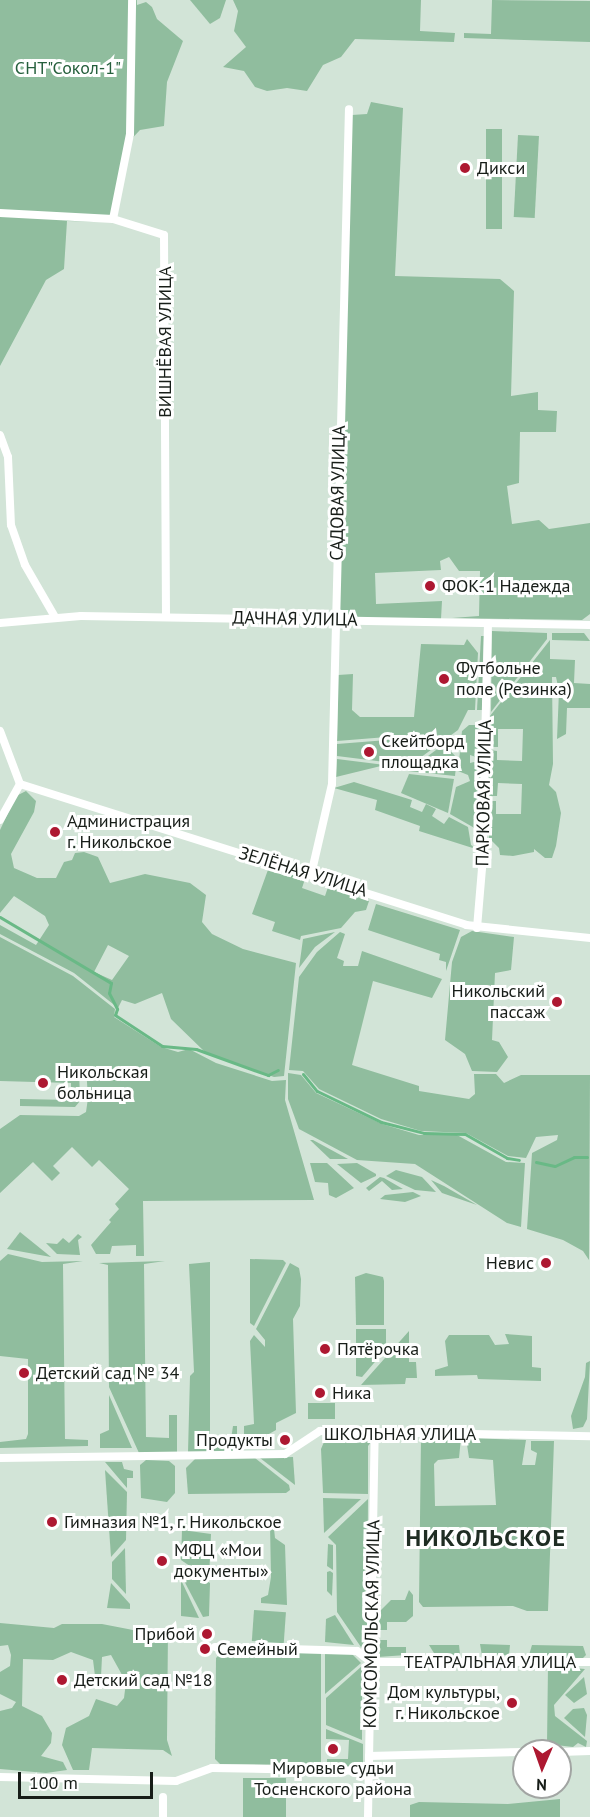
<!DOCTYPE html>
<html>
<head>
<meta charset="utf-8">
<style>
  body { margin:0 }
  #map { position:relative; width:590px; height:1817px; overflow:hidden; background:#d2e4d7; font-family:"PT Sans",sans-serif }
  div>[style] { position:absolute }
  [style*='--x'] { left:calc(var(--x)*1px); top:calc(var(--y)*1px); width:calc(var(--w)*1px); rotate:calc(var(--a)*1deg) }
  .green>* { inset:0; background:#90bd9e; transform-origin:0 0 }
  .stream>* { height:3px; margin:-1.5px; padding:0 1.5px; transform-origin:1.5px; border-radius:1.5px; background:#69b986 }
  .street>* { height:8px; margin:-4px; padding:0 4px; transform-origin:4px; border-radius:4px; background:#fff }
  .dots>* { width:16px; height:16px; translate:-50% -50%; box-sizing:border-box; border:3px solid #fff; border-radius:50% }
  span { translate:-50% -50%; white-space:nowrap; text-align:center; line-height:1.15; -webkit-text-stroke:6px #fff; paint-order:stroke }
  .park-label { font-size:18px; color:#26603d }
  .poi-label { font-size:18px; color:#171d18 }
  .left { translate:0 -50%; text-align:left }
  .right { translate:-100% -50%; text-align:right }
  .street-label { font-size:18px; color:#171d18 }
  .district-label { font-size:24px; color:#1f2d23; font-weight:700; letter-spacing:1.5px }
  .north { position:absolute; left:512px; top:1739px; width:60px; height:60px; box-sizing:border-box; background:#fff; border:2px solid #a2a5a3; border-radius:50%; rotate:182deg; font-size:16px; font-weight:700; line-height:24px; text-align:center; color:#171d18 }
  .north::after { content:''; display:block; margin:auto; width:21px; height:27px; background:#ad1831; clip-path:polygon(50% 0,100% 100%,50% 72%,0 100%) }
  .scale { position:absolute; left:18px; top:1772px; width:135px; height:27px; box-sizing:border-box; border:3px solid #171d18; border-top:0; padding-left:8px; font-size:18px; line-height:21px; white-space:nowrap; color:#171d18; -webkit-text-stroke:4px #fff; paint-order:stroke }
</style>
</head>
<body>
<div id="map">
  <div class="green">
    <div style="clip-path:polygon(0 0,137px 0,137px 5px,146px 2px,152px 7px,157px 19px,183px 41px,167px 82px,164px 126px,140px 130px,125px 146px,112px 222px,67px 221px,64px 269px,46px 280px,0 366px)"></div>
    <div style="clip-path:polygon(190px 0,226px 0,220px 18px,210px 24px)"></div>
    <div style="clip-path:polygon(233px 0,421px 0,420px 31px,455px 33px,454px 42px,355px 39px,341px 57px,323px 65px,307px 91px,287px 88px,267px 91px,255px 87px,244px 71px,223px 67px,246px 47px,234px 31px,238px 11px)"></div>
    <div style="clip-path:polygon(492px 0,590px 1px,590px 42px,464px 38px,464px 33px,491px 34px)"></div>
    <div style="clip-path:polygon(371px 102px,403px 108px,395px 276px,500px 279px,514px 291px,511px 396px,538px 392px,538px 410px,557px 411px,556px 432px,520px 432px,519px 483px,507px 486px,512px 524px,539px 520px,549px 529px,590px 523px,590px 614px,582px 620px,452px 618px,479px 616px,480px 571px,459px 571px,449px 557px,440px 561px,441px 570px,375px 573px,376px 604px,442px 601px,441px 619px,339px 618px,352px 115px,367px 114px)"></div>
    <div style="left:486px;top:129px;width:16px;height:100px"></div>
    <div style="left:518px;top:135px;width:21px;height:82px;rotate:3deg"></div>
    <div style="clip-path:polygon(492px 631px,547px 633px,547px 639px,491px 712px)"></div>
    <div style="clip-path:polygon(552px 633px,584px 633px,590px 641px,552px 640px)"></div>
    <div style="clip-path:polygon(481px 636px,484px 636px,482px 710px,477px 710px)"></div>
    <div style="clip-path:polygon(467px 639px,478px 653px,475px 710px,468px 710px,458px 730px,405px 769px,393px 763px,337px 756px,337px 744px,425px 737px,424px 734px,337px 741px,338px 675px,353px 674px,352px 710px,360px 717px,414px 717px,421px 644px,464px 645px)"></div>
    <div style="clip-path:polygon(550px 640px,550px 659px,575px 660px,574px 683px,590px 684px,590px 708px,567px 708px,566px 734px,557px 739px,559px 691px,556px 677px,552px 677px,553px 764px,549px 785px,556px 792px,561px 813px,556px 846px,552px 858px,545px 858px,534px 849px,534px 852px,513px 856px,500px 855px,499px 848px,489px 838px,489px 801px,496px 801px,496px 814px,521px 814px,522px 784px,498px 783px,497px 796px,489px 796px,490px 750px,497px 751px,497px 760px,522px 761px,523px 729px,498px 729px,498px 747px,490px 747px,490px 716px)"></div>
    <div style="clip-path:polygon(469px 725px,482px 725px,482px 759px,470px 755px,470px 763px,482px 760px,478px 830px,450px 814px,456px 787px,470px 781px,468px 775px,458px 771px,462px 731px)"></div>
    <div style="clip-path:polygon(444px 744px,457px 758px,455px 776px,408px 771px)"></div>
    <div style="clip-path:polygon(337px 759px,385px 765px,336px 777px)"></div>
    <div style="clip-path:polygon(409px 774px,454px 779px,448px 813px,401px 793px)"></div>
    <div style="clip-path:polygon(354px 782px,412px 800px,410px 807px,422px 812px,426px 804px,436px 809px,432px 816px,444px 824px,449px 817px,468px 827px,471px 845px,479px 850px,419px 831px,420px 826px,375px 810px,377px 800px,334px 788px)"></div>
    <div style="clip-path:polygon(evenodd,26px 791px,36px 801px,34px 812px,11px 854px,14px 868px,37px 878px,56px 878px,64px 862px,72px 860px,75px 853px,84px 852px,98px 857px,110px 883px,145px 874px,190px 883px,206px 895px,202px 922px,212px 934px,243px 949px,296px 963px,284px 1076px,274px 1077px,207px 1054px,171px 1019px,162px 993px,135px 1004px,122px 1000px,118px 1008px,74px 973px,0 934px,0 925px,36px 945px,49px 925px,45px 916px,14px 896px,0 913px,0 830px,16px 796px,26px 791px,108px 945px,129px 956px,112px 980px,94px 972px,108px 945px)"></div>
    <div style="clip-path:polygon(269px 867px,305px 879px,302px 888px,325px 896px,328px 887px,369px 901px,366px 910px,355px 912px,341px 928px,301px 936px,300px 940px,272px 931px,275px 922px,252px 914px)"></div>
    <div style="clip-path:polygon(376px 904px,460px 930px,446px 971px,446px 962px,439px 960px,440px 954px,368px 930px)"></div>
    <div style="clip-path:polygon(472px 931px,514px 937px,511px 970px,495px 973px,492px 1040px,499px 1042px,508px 1057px,497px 1072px,472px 1071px,465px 1054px,445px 1040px,452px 962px,461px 937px)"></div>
    <div style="clip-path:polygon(335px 932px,315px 947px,299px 968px,303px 939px)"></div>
    <div style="clip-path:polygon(340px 932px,345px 934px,337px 958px,344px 961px,343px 966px,358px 966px,362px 951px,442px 979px,432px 998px,373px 981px,352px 1065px,419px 1086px,419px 1091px,469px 1099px,475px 1094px,474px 1074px,496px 1074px,504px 1083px,521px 1075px,590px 1075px,589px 1260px,583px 1251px,563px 1240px,527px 1229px,532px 1153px,557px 1140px,558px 1135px,536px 1137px,526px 1158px,508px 1156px,466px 1133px,421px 1131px,381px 1119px,319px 1089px,303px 1071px,289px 1070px,299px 977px,317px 952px)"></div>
    <div style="clip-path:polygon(0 937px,73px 976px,115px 1009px,114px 1017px,161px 1047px,178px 1052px,189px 1049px,216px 1063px,272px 1081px,286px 1080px,285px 1100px,314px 1200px,143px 1201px,144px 1256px,136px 1256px,136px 1245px,112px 1246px,110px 1254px,96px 1254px,91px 1245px,111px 1222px,109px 1220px,119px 1209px,115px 1204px,129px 1189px,99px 1160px,92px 1167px,72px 1147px,53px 1166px,60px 1173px,52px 1181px,33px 1162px,0 1193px,0 1129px,20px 1115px,79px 1116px,86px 1112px,88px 1098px,86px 1067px,79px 1068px,80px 1101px,75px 1107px,20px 1106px,20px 1099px,71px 1100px,71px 1083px,0 1081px)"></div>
    <div style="clip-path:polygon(288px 1073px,301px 1075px,316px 1093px,382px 1124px,419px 1135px,457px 1135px,506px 1162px,525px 1163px,521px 1227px,507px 1223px,415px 1164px,357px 1160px,299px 1129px,288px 1099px)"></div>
    <div style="clip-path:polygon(310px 1140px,313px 1140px,348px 1159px,330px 1159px)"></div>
    <div style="clip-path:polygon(310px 1163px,327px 1163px,354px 1188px,336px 1198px,329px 1195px,328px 1183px,315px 1182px)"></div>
    <div style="clip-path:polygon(357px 1163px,376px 1174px,376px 1176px,361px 1183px,337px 1164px)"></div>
    <div style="clip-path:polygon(396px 1170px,422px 1177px,436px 1192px,415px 1190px,386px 1176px)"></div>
    <div style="clip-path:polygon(380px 1177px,384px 1178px,403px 1189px,392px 1190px,382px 1181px,369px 1191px,366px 1188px)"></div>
    <div style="clip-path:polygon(431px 1180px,444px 1186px,477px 1205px,442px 1193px)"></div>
    <div style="clip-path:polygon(413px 1192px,421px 1196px,405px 1202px,380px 1199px,385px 1195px)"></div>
    <div style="clip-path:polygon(20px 1232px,51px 1257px,7px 1249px)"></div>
    <div style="clip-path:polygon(78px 1234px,82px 1237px,78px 1240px,80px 1255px,57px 1254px,46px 1243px,57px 1244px,63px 1238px,69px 1243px)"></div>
    <div style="clip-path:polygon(8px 1254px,42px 1262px,83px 1261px,63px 1264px,65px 1439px,88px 1440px,88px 1446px,0 1448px,0 1442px,26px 1439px,28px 1434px,28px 1359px,0 1356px,0 1261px)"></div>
    <div style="clip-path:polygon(250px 1259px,283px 1260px,286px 1263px,254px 1326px,250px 1323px)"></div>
    <div style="clip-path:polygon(165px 1261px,144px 1264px,146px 1437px,169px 1438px,169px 1415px,177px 1415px,177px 1452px,139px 1453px,109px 1387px,108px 1265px,99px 1263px)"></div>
    <div style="clip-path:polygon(210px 1262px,210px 1439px,231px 1439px,233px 1426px,237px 1426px,237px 1453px,188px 1452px,190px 1376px,194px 1372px,189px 1264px)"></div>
    <div style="clip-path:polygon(290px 1263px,299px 1268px,301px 1279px,300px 1306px,293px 1319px,296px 1413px,276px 1423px,276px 1430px,260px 1439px,271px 1449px,244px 1449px,244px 1426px,254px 1424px,250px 1341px,254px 1335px,265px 1347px,265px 1340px,256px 1329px)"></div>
    <div style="clip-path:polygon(366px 1273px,383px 1277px,384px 1281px,384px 1325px,356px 1325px,355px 1277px)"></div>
    <div style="clip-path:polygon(356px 1329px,386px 1329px,386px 1349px,362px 1377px,356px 1376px)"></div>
    <div style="clip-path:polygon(409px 1331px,409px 1362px,416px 1362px,417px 1378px,406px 1378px,405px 1384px,361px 1385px)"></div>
    <div style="clip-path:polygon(505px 1334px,532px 1336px,532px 1367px,541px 1368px,541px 1381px,478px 1379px,477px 1375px,435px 1376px,435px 1370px,448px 1366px,445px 1341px,449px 1335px,489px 1335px,495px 1345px,509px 1344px)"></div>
    <div style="clip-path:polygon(590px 1361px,587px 1419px,583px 1427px,573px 1429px,571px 1416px,585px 1377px,586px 1363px)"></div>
    <div style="clip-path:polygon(109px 1395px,132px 1448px,100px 1448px,100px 1434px,109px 1430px)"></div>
    <div style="left:308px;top:1403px;width:27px;height:16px"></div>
    <div style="clip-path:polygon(327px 1435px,360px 1436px,371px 1442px,368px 1446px,368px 1494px,323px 1493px,321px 1449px)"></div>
    <div style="clip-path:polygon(421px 1437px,461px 1438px,459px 1458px,438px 1460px,434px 1464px,435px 1506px,496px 1505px,493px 1460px,469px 1458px,466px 1438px,526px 1440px,522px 1465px,535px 1465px,537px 1453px,531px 1450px,531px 1441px,554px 1441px,548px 1611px,527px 1611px,513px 1606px,423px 1607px,419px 1602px)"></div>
    <div style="clip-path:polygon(293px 1457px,295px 1485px,260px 1458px)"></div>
    <div style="clip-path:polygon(255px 1458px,289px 1485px,290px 1490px,286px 1493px,188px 1494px,186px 1468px,195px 1459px)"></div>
    <div style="clip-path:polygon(146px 1460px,169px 1461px,175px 1466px,175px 1493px,167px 1502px,141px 1498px,140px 1465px)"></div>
    <div style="clip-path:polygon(105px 1462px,122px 1462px,124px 1469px,133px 1471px,133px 1478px,127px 1478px,127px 1488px)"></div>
    <div style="clip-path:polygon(105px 1470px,127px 1492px,126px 1540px,111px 1557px)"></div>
    <div style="clip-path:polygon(323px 1498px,361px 1499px,324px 1533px)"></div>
    <div style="clip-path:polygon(368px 1499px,367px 1647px,363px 1650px,337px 1612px,336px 1545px,328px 1537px)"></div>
    <div style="clip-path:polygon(270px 1525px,280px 1525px,274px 1529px,275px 1538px,285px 1545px,287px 1605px,261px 1603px,261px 1598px,268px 1595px,271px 1577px)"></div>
    <div style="clip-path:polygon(182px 1530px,211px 1534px,209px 1579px,181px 1560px)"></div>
    <div style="clip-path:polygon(328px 1544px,333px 1545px,333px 1570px,327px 1566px)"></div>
    <div style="clip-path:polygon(125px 1548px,126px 1594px,112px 1579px,112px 1562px)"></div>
    <div style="clip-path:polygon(180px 1565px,210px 1583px,209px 1616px,203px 1617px,180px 1573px)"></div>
    <div style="clip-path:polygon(330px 1571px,333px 1573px,332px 1596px,327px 1591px,327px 1572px)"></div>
    <div style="clip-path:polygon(181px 1580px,199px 1618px,181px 1616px)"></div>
    <div style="clip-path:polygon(111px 1583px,130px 1604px,130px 1609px,107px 1608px)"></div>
    <div style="clip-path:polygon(409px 1590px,413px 1595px,413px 1616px,406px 1622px,387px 1622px,387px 1630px,377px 1630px,378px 1613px,391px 1600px,405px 1600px)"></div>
    <div style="left:254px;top:1610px;width:32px;height:31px;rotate:4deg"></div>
    <div style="clip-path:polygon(335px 1615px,354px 1645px,325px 1642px,326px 1619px)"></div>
    <div style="clip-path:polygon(0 1623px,54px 1628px,62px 1624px,102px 1624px,133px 1630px,168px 1629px,167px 1740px,172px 1756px,163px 1750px,92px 1748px,89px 1770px,73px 1770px,62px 1745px,66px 1728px,89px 1716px,96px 1699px,117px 1706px,124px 1698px,126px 1682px,111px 1655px,102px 1657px,101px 1677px,96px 1684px,93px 1660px,71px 1652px,53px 1660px,23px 1659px,22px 1706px,42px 1716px,52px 1733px,51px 1743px,41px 1756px,63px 1762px,67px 1770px,46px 1773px,0 1769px,0 1711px,12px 1708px,16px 1702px,0 1694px,0 1672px,10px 1666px,11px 1655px,8px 1645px,0 1646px)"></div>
    <div style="clip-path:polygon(380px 1640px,387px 1640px,387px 1647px,406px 1647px,406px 1655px,378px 1657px)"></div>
    <div style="clip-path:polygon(480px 1644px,510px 1645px,509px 1655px,482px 1656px)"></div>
    <div style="clip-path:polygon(429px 1645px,459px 1645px,460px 1654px,456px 1658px,437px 1658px)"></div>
    <div style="clip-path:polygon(532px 1645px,583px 1646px,586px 1655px,582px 1659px,533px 1658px,529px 1655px)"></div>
    <div style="clip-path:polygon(224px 1650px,321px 1652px,321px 1765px,220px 1764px,215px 1759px,216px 1658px)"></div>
    <div style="clip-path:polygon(325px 1653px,352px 1654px,361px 1663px,325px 1694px)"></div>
    <div style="clip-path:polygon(362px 1666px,362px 1740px,326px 1725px,326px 1698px)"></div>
    <div style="clip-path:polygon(548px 1666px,585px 1669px,554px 1705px,555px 1716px,587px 1741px,586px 1747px,578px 1743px,573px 1747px,547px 1744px)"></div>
    <div style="clip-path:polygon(584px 1677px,587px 1694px,574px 1703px,565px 1695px)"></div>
    <div style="clip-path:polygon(584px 1708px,587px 1715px,585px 1737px,564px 1718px,573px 1709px)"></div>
    <div style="clip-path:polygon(326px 1729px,363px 1744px,363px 1768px,327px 1767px,327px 1759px,348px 1759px,349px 1740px,326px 1739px)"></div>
    <div style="left:243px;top:1778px;width:43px;height:39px"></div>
    <div style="clip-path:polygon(560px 1799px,560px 1817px,410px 1817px,410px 1805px,419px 1802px,508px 1804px)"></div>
  </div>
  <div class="stream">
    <div style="--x:0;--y:917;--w:129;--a:30.7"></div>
    <div style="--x:111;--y:983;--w:10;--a:101"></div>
    <div style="--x:109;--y:993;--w:18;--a:63"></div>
    <div style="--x:117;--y:1009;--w:6;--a:108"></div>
    <div style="--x:115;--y:1015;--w:56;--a:33.4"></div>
    <div style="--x:162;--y:1046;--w:34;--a:5"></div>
    <div style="--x:196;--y:1049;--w:77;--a:19.9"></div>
    <div style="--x:268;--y:1075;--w:11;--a:-27"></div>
    <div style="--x:303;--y:1074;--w:22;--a:51"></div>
    <div style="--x:317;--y:1091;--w:71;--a:25.8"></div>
    <div style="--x:381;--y:1122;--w:44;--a:14.3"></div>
    <div style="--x:424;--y:1133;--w:41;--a:1.4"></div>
    <div style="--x:465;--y:1134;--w:48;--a:29.7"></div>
    <div style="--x:507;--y:1158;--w:12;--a:9"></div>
    <div style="--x:536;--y:1162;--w:19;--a:12"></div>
    <div style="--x:555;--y:1166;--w:21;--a:-25"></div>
    <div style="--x:574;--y:1157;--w:13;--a:0"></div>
  </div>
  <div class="street">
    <div style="--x:0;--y:213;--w:113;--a:3"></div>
    <div style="--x:113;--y:219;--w:53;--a:17.4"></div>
    <div style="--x:164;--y:235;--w:381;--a:89.7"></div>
    <div style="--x:113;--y:219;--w:87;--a:-78.7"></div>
    <div style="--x:130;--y:134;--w:134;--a:-89.1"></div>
    <div style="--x:0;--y:435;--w:23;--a:70"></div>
    <div style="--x:8;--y:457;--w:68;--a:87.5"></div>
    <div style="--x:11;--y:525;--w:42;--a:70.7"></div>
    <div style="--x:25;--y:565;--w:60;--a:60"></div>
    <div style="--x:0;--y:623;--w:81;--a:-4.9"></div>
    <div style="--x:81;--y:616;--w:509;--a:1.01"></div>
    <div style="--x:0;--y:731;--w:57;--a:69.3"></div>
    <div style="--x:20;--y:784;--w:41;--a:119.1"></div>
    <div style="--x:20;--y:784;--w:468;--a:17.5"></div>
    <div style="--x:466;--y:925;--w:125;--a:6"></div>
    <div style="--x:311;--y:875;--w:93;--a:-77"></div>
    <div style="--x:332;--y:784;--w:675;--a:-88.56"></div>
    <div style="--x:477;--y:928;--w:60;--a:-85.2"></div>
    <div style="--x:482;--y:868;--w:245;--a:-88.6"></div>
    <div style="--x:0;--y:1458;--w:285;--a:-0.8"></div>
    <div style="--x:285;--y:1454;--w:42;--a:-33.3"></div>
    <div style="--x:320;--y:1431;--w:270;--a:1.1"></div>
    <div style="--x:215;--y:1647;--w:142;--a:1.6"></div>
    <div style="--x:357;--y:1651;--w:18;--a:38"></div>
    <div style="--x:371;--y:1662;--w:219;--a:0"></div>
    <div style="--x:560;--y:1752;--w:30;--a:-2"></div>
    <div style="--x:369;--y:1756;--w:155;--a:-1.5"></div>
    <div style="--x:0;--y:1777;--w:176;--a:1.3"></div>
    <div style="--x:176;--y:1781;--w:38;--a:-20"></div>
    <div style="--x:212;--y:1768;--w:157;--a:1.1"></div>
    <div style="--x:163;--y:1797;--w:20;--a:90"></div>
    <div style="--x:368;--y:1817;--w:385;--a:-89"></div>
  </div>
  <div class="dots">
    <div style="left:465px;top:168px;background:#ad1831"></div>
    <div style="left:430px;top:586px;background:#ad1831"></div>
    <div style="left:444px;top:679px;background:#ad1831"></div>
    <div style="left:369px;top:752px;background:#ad1831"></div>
    <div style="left:55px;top:832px;background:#ad1831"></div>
    <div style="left:557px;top:1002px;background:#ad1831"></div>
    <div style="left:43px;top:1083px;background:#ad1831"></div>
    <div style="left:546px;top:1263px;background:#ad1831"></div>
    <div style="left:325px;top:1349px;background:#ad1831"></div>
    <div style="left:24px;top:1373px;background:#ad1831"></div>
    <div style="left:320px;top:1393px;background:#ad1831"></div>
    <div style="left:285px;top:1440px;background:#ad1831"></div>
    <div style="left:52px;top:1522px;background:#ad1831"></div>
    <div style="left:162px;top:1561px;background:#ad1831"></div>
    <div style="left:207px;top:1634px;background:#ad1831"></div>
    <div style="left:205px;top:1649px;background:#ad1831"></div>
    <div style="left:62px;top:1680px;background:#ad1831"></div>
    <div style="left:512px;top:1703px;background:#ad1831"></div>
    <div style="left:333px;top:1749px;background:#ad1831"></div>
  </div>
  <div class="park-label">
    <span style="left:68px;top:68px">СНТ"Сокол-1"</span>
  </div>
  <div class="poi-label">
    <span class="left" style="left:477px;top:168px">Дикси</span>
    <span class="left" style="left:442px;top:586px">ФОК-1 Надежда</span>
    <span class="left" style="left:456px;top:679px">Футбольне<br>поле (Резинка)</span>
    <span class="left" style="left:381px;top:752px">Скейтборд<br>площадка</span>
    <span class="left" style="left:67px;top:832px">Администрация<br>г. Никольское</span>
    <span class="right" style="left:545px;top:1002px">Никольский<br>пассаж</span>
    <span class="left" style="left:57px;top:1083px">Никольская<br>больница</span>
    <span class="right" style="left:534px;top:1263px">Невис</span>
    <span class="left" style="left:337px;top:1349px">Пятёрочка</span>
    <span class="left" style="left:36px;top:1373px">Детский сад № 34</span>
    <span class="left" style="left:332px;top:1393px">Ника</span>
    <span class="right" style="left:273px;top:1440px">Продукты</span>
    <span class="left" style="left:64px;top:1522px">Гимназия №1, г. Никольское</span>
    <span class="left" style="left:174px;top:1561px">МФЦ «Мои<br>документы»</span>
    <span class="right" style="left:195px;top:1634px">Прибой</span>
    <span class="left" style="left:217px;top:1649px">Семейный</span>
    <span class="left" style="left:74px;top:1680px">Детский сад №18</span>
    <span class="right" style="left:500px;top:1703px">Дом культуры,<br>г. Никольское</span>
    <span style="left:333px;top:1779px">Мировые судьи<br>Тосненского района</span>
  </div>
  <div class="street-label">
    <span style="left:165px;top:342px;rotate:-90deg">ВИШНЁВАЯ УЛИЦА</span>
    <span style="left:338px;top:493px;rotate:-89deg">САДОВАЯ УЛИЦА</span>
    <span style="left:295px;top:619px;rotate:1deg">ДАЧНАЯ УЛИЦА</span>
    <span style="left:484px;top:793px;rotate:-89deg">ПАРКОВАЯ УЛИЦА</span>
    <span style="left:303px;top:872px;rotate:17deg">ЗЕЛЁНАЯ УЛИЦА</span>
    <span style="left:400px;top:1434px">ШКОЛЬНАЯ УЛИЦА</span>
    <span style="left:372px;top:1624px;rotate:-89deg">КОМСОМОЛЬСКАЯ УЛИЦА</span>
    <span style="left:490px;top:1662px">ТЕАТРАЛЬНАЯ УЛИЦА</span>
  </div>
  <div class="district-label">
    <span style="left:486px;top:1538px">НИКОЛЬСКОЕ</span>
  </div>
  <div class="north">N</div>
  <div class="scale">100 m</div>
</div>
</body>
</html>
